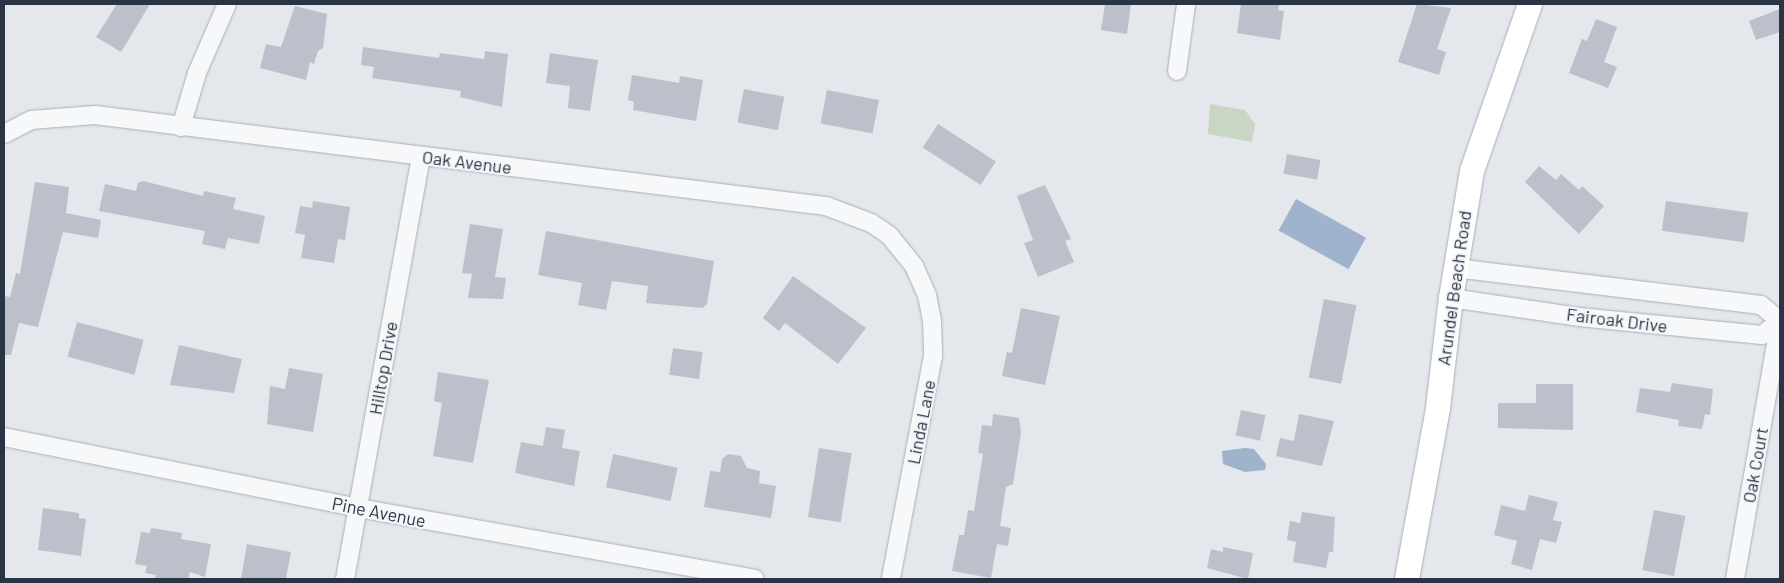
<!DOCTYPE html>
<html>
<head>
<meta charset="utf-8">
<style>
  body { margin:0 }
  #map { position:relative; width:1784px; height:583px; overflow:hidden; background:#e4e7ec; font-family:Barlow,sans-serif }
  div>[style] { position:absolute }
  [style*='--x'] { left:calc(var(--x)*1px); top:calc(var(--y)*1px); width:calc(var(--w)*1px); rotate:calc(var(--a)*1deg) }
  .green>* { inset:0; background:#c9d6c5 }
  .water>* { inset:0; background:#9fb4cc; transform-origin:0 0 }
  .building>* { inset:0; background:#bbc0ca; transform-origin:0 0 }
  .roads { filter:drop-shadow(0 0 1px #a9aeb7) drop-shadow(0 0 1px #a9aeb7) }
  .street>* { height:18px; margin:-9px; padding:0 9px; transform-origin:9px; border-radius:9px; background:#f7f8fa }
  .secondary>* { height:24px; margin:-12px; padding:0 12px; transform-origin:12px; border-radius:12px; background:#fff }
  span { translate:-50% -50%; white-space:nowrap; text-align:center; line-height:1.15; -webkit-text-stroke:4.5px #f4f6f9; paint-order:stroke }
  .street-label { font-size:18px; color:#2b3445 }
  .frame { position:absolute; inset:0; border:5px solid #2b3445; pointer-events:none }
</style>
</head>
<body>
<div id="map">
  <div class="green">
    <div style="clip-path:polygon(1210px 104px,1245px 110px,1255px 124px,1252px 142px,1208px 134px)"></div>
  </div>
  <div class="water">
    <div style="left:1296px;top:199px;width:80px;height:36px;rotate:29deg"></div>
    <div style="clip-path:polygon(1245px 448px,1254px 449px,1266px 464px,1265px 470px,1245px 472px,1223px 464px,1222px 451px)"></div>
  </div>
  <div class="building">
    <div style="clip-path:polygon(117px 4px,150px 4px,121px 52px,96px 37px)"></div>
    <div style="clip-path:polygon(1105px 4px,1131px 4px,1127px 34px,1101px 30px)"></div>
    <div style="clip-path:polygon(1241px 4px,1279px 4px,1278px 10px,1284px 11px,1280px 40px,1237px 33px)"></div>
    <div style="clip-path:polygon(1417px 4px,1451px 8px,1437px 49px,1446px 52px,1439px 75px,1398px 62px)"></div>
    <div style="clip-path:polygon(295px 6px,327px 14px,323px 48px,318px 51px,314px 64px,310px 62px,306px 80px,260px 68px,266px 44px,281px 47px)"></div>
    <div style="clip-path:polygon(1780px 9px,1780px 32px,1756px 40px,1749px 21px)"></div>
    <div style="clip-path:polygon(1596px 19px,1617px 27px,1604px 62px,1617px 67px,1608px 88px,1569px 73px,1582px 39px,1587px 41px)"></div>
    <div style="clip-path:polygon(363px 47px,439px 58px,440px 53px,484px 59px,485px 51px,508px 54px,502px 107px,460px 97px,461px 91px,372px 78px,374px 67px,361px 65px)"></div>
    <div style="clip-path:polygon(550px 53px,598px 60px,590px 111px,568px 108px,570px 86px,546px 83px)"></div>
    <div style="clip-path:polygon(632px 75px,679px 83px,680px 76px,703px 80px,696px 121px,633px 110px,634px 102px,628px 100px)"></div>
    <div style="left:744px;top:89px;width:41px;height:34px;rotate:11deg"></div>
    <div style="left:827px;top:90px;width:53px;height:34px;rotate:11deg"></div>
    <div style="left:938px;top:124px;width:69px;height:28px;rotate:33deg"></div>
    <div style="left:1287px;top:154px;width:34px;height:20px;rotate:10deg"></div>
    <div style="clip-path:polygon(1539px 166px,1556px 180px,1561px 174px,1579px 190px,1582px 186px,1604px 206px,1579px 234px,1525px 182px)"></div>
    <div style="clip-path:polygon(143px 181px,203px 196px,204px 191px,236px 198px,233px 209px,265px 216px,259px 244px,228px 238px,225px 249px,202px 244px,205px 231px,99px 211px,105px 184px,136px 191px,138px 183px)"></div>
    <div style="clip-path:polygon(35px 182px,69px 187px,66px 213px,101px 220px,98px 238px,63px 232px,38px 327px,19px 323px,11px 355px,4px 355px,4px 296px,10px 297px,16px 273px,20px 274px)"></div>
    <div style="clip-path:polygon(1045px 185px,1071px 239px,1065px 241px,1074px 262px,1038px 277px,1024px 243px,1033px 240px,1017px 196px)"></div>
    <div style="clip-path:polygon(313px 201px,350px 207px,345px 240px,338px 239px,334px 263px,301px 258px,305px 235px,295px 233px,300px 206px,312px 208px)"></div>
    <div style="left:1666px;top:201px;width:83px;height:30px;rotate:8deg"></div>
    <div style="clip-path:polygon(470px 224px,503px 229px,495px 277px,506px 278px,503px 299px,468px 298px,472px 274px,462px 273px)"></div>
    <div style="clip-path:polygon(546px 231px,714px 261px,707px 304px,703px 308px,646px 303px,648px 286px,612px 281px,606px 310px,578px 305px,582px 283px,538px 275px)"></div>
    <div style="clip-path:polygon(793px 276px,866px 328px,838px 364px,785px 323px,779px 331px,763px 318px)"></div>
    <div style="left:1324px;top:299px;width:33px;height:80px;rotate:11deg"></div>
    <div style="clip-path:polygon(1021px 308px,1060px 316px,1045px 385px,1002px 376px,1007px 352px,1012px 353px)"></div>
    <div style="left:77px;top:322px;width:69px;height:36px;rotate:15deg"></div>
    <div style="clip-path:polygon(179px 345px,242px 359px,234px 393px,170px 385px)"></div>
    <div style="left:673px;top:348px;width:30px;height:27px;rotate:8deg"></div>
    <div style="clip-path:polygon(289px 368px,323px 374px,313px 432px,267px 424px,270px 386px,285px 389px)"></div>
    <div style="clip-path:polygon(438px 372px,489px 380px,473px 463px,433px 456px,442px 403px,434px 401px)"></div>
    <div style="clip-path:polygon(1672px 383px,1713px 389px,1710px 415px,1705px 414px,1702px 429px,1678px 426px,1679px 420px,1636px 412px,1640px 388px,1670px 392px)"></div>
    <div style="clip-path:polygon(1536px 384px,1573px 384px,1573px 430px,1498px 428px,1498px 403px,1536px 403px)"></div>
    <div style="left:1241px;top:410px;width:25px;height:26px;rotate:12deg"></div>
    <div style="clip-path:polygon(993px 414px,1019px 418px,1021px 433px,1013px 484px,1006px 487px,1000px 526px,1011px 528px,1008px 546px,997px 544px,991px 578px,952px 571px,959px 535px,964px 535px,968px 510px,974px 511px,983px 454px,978px 453px,982px 425px,992px 426px)"></div>
    <div style="clip-path:polygon(1299px 414px,1334px 421px,1322px 466px,1276px 456px,1280px 438px,1294px 441px)"></div>
    <div style="clip-path:polygon(546px 427px,565px 430px,562px 448px,580px 451px,574px 486px,515px 473px,521px 442px,543px 446px)"></div>
    <div style="left:819px;top:448px;width:33px;height:70px;rotate:9deg"></div>
    <div style="left:613px;top:454px;width:66px;height:34px;rotate:12deg"></div>
    <div style="clip-path:polygon(728px 454px,741px 456px,747px 468px,760px 471px,759px 483px,776px 486px,771px 518px,704px 507px,710px 471px,720px 472px,722px 459px)"></div>
    <div style="clip-path:polygon(1529px 495px,1558px 502px,1553px 520px,1562px 522px,1556px 543px,1540px 539px,1532px 570px,1511px 564px,1517px 541px,1494px 535px,1501px 505px,1525px 511px)"></div>
    <div style="clip-path:polygon(43px 508px,79px 513px,79px 518px,86px 519px,81px 556px,38px 550px)"></div>
    <div style="left:1654px;top:510px;width:32px;height:61px;rotate:11deg"></div>
    <div style="clip-path:polygon(1302px 512px,1335px 517px,1333px 552px,1329px 552px,1326px 568px,1293px 562px,1296px 542px,1287px 540px,1290px 521px,1300px 523px)"></div>
    <div style="clip-path:polygon(151px 528px,182px 533px,181px 539px,211px 544px,205px 577px,190px 572px,188px 579px,155px 579px,156px 575px,145px 573px,147px 566px,135px 564px,141px 532px,150px 533px)"></div>
    <div style="clip-path:polygon(247px 544px,291px 552px,286px 578px,241px 579px)"></div>
    <div style="clip-path:polygon(1223px 547px,1253px 553px,1248px 579px,1207px 568px,1211px 549px,1223px 552px)"></div>
  </div>
  <div class="roads">
    <div class="street">
      <div style="--x:1177;--y:71;--w:68;--a:-82.3"></div>
      <div style="--x:181;--y:127;--w:56;--a:-73.5"></div>
      <div style="--x:197;--y:73;--w:75;--a:-66.5"></div>
      <div style="--x:4;--y:134;--w:30;--a:-27"></div>
      <div style="--x:31;--y:120;--w:64;--a:-4.5"></div>
      <div style="--x:95;--y:115;--w:737;--a:7.1"></div>
      <div style="--x:826;--y:206;--w:48;--a:20.7"></div>
      <div style="--x:871;--y:223;--w:22;--a:34"></div>
      <div style="--x:889;--y:235;--w:40;--a:51"></div>
      <div style="--x:914;--y:266;--w:32;--a:66"></div>
      <div style="--x:927;--y:295;--w:26;--a:79"></div>
      <div style="--x:932;--y:321;--w:35;--a:88"></div>
      <div style="--x:933;--y:356;--w:227;--a:100.7"></div>
      <div style="--x:1455;--y:268;--w:308;--a:6.9"></div>
      <div style="--x:1761;--y:305;--w:25;--a:40"></div>
      <div style="--x:1451;--y:298;--w:129;--a:8.4"></div>
      <div style="--x:1579;--y:317;--w:184;--a:5.6"></div>
      <div style="--x:1762;--y:335;--w:23;--a:-38"></div>
      <div style="--x:4;--y:437;--w:361;--a:11.3"></div>
      <div style="--x:358;--y:508;--w:403;--a:10.1"></div>
      <div style="--x:345;--y:579;--w:430;--a:-79.8"></div>
      <div style="--x:1735;--y:579;--w:262;--a:-80.1"></div>
    </div>
    <div class="secondary">
      <div style="--x:1407;--y:579;--w:174;--a:-79.7"></div>
      <div style="--x:1438;--y:408;--w:111;--a:-83.3"></div>
      <div style="--x:1451;--y:298;--w:129;--a:-80.6"></div>
      <div style="--x:1472;--y:171;--w:177;--a:-70.8"></div>
    </div>
  </div>
  <div class="street-label">
    <span style="left:467px;top:162px;rotate:7deg">Oak Avenue</span>
    <span style="left:1454px;top:288px;rotate:-82deg">Arundel Beach Road</span>
    <span style="left:1617px;top:320px;rotate:7deg">Fairoak Drive</span>
    <span style="left:383px;top:368px;rotate:-80deg">Hilltop Drive</span>
    <span style="left:921px;top:422px;rotate:-79deg">Linda Lane</span>
    <span style="left:1755px;top:465px;rotate:-80deg">Oak Court</span>
    <span style="left:379px;top:512px;rotate:11deg">Pine Avenue</span>
  </div>
  <div class="frame"></div>
</div>
</body>
</html>
